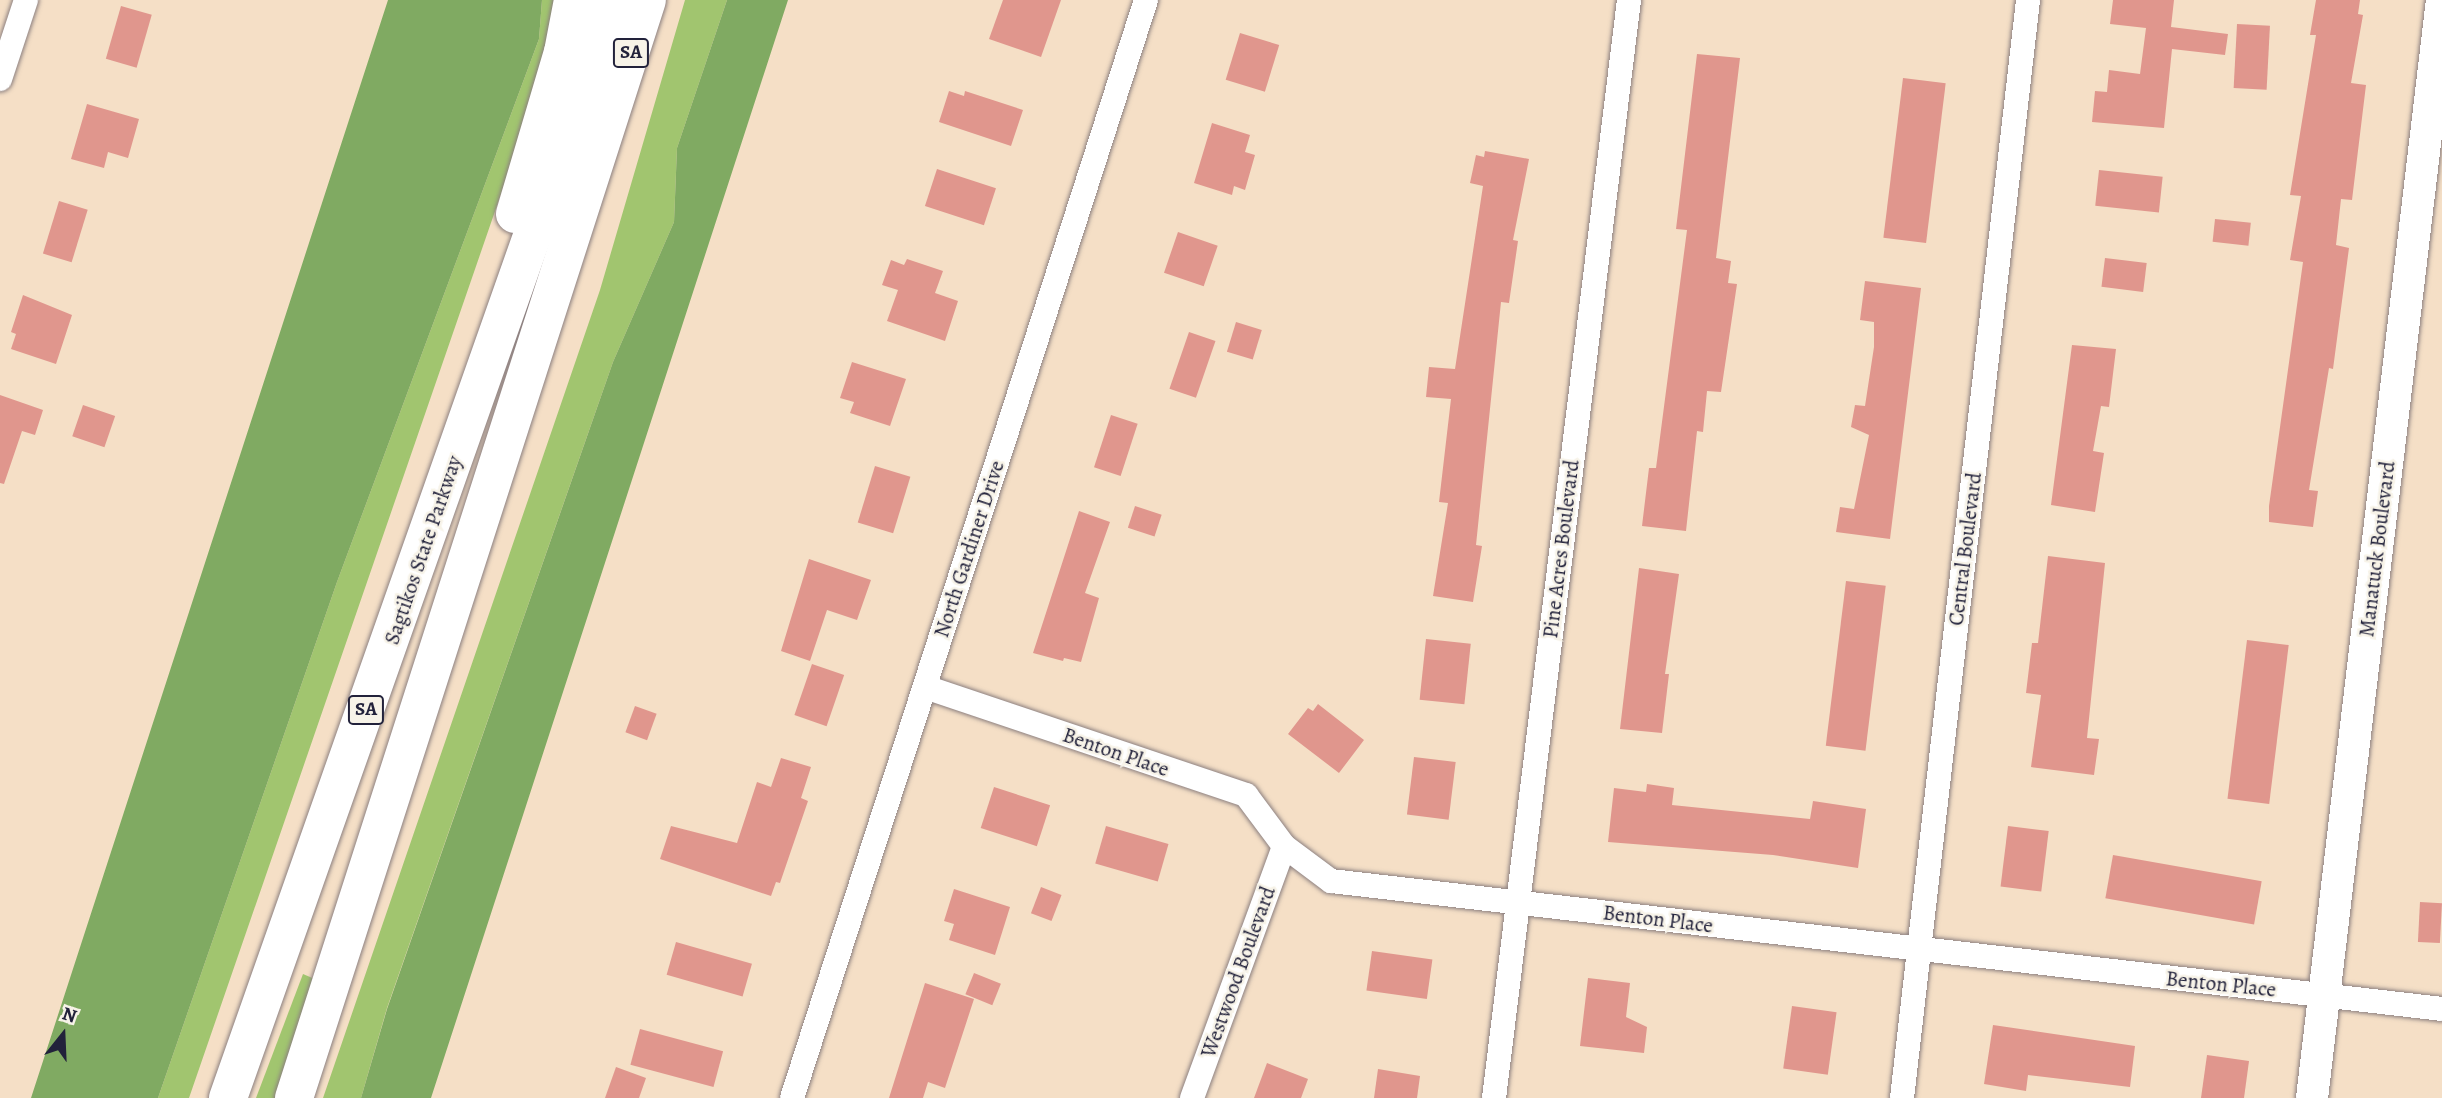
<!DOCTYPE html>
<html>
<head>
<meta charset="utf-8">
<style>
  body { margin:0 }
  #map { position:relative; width:2442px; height:1098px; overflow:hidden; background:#f5dfc6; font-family:Alegreya,serif }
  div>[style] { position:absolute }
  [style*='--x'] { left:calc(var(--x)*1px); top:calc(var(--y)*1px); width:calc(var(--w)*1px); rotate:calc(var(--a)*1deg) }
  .green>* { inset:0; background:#a1c56f }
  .forest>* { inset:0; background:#80aa62 }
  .building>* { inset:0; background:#e0968d; transform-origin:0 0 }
  .roads { filter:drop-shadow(0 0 2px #8c8080) drop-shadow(0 0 2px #8c8080) }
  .minor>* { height:24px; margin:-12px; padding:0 12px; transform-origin:12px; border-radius:12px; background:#fff }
  .tertiary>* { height:32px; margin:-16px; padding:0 16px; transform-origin:16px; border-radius:16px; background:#fff }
  .motorway>* { height:38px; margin:-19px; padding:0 19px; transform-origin:19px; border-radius:19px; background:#fff }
  span { translate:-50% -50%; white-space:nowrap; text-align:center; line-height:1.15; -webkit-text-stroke:5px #f7f3e8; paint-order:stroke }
  .shield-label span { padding:2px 5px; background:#f7f3e8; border:2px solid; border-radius:5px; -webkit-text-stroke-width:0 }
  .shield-label { font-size:19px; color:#22223b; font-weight:700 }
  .street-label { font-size:21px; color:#22223b }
  .north { position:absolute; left:28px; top:1000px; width:70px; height:70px; -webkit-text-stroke:5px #f7f3e8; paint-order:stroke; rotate:18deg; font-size:19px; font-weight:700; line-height:28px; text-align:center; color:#22223b }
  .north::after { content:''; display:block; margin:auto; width:24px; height:32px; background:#22223b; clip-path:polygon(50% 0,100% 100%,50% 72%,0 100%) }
</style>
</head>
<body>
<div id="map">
  <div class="green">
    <div style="clip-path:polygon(542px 0,557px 0,552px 46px,189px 1098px,158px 1098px,337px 582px,539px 39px)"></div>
    <div style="clip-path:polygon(685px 0,727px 0,677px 148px,674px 222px,613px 362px,387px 1008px,361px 1098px,323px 1098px,600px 290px)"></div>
    <div style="clip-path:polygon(303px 974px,317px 980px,279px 1098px,256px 1098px)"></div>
  </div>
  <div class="forest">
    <div style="clip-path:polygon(388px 0,542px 0,539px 39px,337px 582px,158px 1098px,31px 1098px)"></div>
    <div style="clip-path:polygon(727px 0,788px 0,431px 1098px,361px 1098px,387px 1009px,613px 362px,674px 222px,677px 148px)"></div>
  </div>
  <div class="building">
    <div style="clip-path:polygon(1003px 0,1061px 0,1041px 57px,989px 39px)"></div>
    <div style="clip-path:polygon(2113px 0,2174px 0,2171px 27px,2228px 34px,2225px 55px,2172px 49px,2164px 128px,2092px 122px,2095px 91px,2107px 92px,2109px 70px,2140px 74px,2146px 28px,2110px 24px)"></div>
    <div style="clip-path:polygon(2316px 0,2360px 0,2358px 14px,2363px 15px,2351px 83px,2366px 85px,2352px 200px,2341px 199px,2336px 245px,2349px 248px,2333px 369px,2329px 368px,2309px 490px,2318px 491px,2313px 527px,2269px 522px,2269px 506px,2303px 262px,2290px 260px,2301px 196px,2290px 195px,2316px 35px,2310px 35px)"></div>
    <div style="left:121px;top:6px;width:32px;height:55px;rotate:16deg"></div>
    <div style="left:2237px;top:24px;width:33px;height:64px;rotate:3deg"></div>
    <div style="left:1240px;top:33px;width:41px;height:49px;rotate:17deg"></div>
    <div style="clip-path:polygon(1697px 54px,1740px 58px,1716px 258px,1731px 261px,1728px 283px,1737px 284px,1721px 392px,1707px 391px,1703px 432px,1697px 431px,1686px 531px,1642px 526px,1649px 468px,1656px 468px,1687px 230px,1676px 229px)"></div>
    <div style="left:1903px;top:78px;width:43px;height:161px;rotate:7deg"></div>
    <div style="clip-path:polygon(949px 91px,964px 96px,965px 91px,1023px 110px,1011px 146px,939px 122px)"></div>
    <div style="clip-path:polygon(87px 104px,139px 119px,128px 158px,108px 152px,104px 168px,71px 159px)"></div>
    <div style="clip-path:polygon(1212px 123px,1250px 135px,1245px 152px,1255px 155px,1245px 190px,1234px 186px,1232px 195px,1194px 183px)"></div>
    <div style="clip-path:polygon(1485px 151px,1529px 159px,1513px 240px,1518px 241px,1509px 303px,1501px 302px,1476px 545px,1482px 546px,1473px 602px,1433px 596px,1448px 503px,1439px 502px,1451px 399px,1426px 397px,1429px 367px,1455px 369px,1483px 186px,1470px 183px,1476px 155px,1484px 157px)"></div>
    <div style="left:937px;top:169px;width:62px;height:39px;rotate:18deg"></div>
    <div style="left:2099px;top:170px;width:64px;height:36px;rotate:6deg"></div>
    <div style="left:59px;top:201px;width:30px;height:55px;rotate:17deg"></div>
    <div style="left:2215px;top:219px;width:36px;height:23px;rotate:6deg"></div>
    <div style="left:1178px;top:232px;width:42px;height:43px;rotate:19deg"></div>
    <div style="left:2105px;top:258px;width:42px;height:29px;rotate:7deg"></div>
    <div style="clip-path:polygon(907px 259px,943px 271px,935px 293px,958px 301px,945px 341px,887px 321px,898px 290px,882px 285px,891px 260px,904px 265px)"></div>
    <div style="clip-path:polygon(1865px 281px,1921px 288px,1890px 539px,1836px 532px,1840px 507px,1854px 509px,1869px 435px,1851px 427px,1855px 405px,1865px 406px,1874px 347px,1874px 322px,1860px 320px)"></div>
    <div style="clip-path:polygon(23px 295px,72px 315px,56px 364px,11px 349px,16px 334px,11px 332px)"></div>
    <div style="left:1236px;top:322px;width:27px;height:31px;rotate:17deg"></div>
    <div style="left:1189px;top:332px;width:28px;height:60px;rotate:19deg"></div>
    <div style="clip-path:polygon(2072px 345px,2116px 349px,2109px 407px,2101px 406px,2093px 451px,2104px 453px,2095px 512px,2051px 505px)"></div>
    <div style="clip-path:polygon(852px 362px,906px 379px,890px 426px,850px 413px,854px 402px,840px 398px)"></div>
    <div style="clip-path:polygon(0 395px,43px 410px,35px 435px,22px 431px,4px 484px,0 483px)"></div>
    <div style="left:83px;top:405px;width:34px;height:33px;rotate:19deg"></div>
    <div style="left:1111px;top:415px;width:28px;height:55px;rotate:18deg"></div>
    <div style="left:875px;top:466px;width:37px;height:59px;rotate:17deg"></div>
    <div style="left:1135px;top:506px;width:28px;height:23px;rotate:18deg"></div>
    <div style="clip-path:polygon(1079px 511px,1110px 522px,1085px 593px,1099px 598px,1081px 662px,1064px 658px,1063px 661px,1033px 653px)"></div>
    <div style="clip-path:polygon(2048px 556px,2105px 563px,2087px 738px,2099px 739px,2094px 775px,2031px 767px,2041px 695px,2026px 693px,2032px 643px,2038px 643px)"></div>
    <div style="clip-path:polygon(809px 559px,871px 580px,857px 620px,827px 610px,810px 661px,781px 651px)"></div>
    <div style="clip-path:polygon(1639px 568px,1679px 574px,1665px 674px,1669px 674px,1662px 733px,1620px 729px)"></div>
    <div style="left:1846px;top:581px;width:40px;height:166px;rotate:7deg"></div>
    <div style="left:1426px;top:639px;width:45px;height:61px;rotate:6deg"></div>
    <div style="left:2247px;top:640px;width:42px;height:160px;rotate:7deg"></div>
    <div style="left:812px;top:664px;width:34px;height:54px;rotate:19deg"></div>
    <div style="clip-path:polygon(1318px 704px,1364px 740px,1339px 773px,1288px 734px,1308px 708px,1313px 711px)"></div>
    <div style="left:635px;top:706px;width:23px;height:28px;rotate:20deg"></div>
    <div style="left:1414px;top:757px;width:42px;height:58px;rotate:7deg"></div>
    <div style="clip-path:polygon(781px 758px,811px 767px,801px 798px,808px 801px,780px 883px,776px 882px,771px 896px,660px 859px,671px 826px,737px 843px,757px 782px,771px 787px)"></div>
    <div style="clip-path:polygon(1647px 784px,1674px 788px,1672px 805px,1810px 819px,1813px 801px,1866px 809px,1858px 868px,1773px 855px,1608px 842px,1614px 788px,1646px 792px)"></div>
    <div style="left:994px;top:787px;width:59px;height:43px;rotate:18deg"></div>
    <div style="left:1106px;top:826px;width:65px;height:39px;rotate:16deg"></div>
    <div style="left:2008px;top:826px;width:41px;height:61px;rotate:7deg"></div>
    <div style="left:2113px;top:855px;width:151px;height:44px;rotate:10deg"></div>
    <div style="left:1041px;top:887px;width:22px;height:28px;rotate:21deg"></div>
    <div style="clip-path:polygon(954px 889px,1010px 907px,995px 955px,949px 940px,954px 924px,944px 921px)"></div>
    <div style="left:2420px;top:902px;width:22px;height:40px;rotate:3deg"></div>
    <div style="left:676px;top:942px;width:79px;height:34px;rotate:16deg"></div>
    <div style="left:1372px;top:951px;width:61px;height:40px;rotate:8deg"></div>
    <div style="left:974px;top:973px;width:29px;height:23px;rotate:22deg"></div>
    <div style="clip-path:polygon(1588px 978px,1630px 983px,1626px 1017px,1647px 1027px,1644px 1053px,1580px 1046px)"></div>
    <div style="clip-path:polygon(925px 983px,974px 999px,945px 1088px,928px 1082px,923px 1098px,889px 1098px)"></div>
    <div style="left:1792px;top:1006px;width:45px;height:63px;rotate:8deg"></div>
    <div style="clip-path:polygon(1993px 1025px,2135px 1046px,2130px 1087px,2028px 1075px,2026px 1091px,1984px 1084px)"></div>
    <div style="left:640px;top:1029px;width:86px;height:37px;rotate:15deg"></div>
    <div style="clip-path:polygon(2207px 1055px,2249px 1061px,2244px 1098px,2201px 1098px)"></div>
    <div style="clip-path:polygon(1267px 1063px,1308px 1079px,1301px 1098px,1254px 1098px)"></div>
    <div style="clip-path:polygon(616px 1067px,646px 1078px,639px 1098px,605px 1098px)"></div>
    <div style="clip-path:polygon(1378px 1069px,1420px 1076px,1417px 1098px,1374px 1098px)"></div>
  </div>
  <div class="roads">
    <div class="minor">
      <div style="--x:0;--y:79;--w:83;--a:-71.8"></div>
      <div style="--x:925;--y:687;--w:339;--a:18.6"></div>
      <div style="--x:1246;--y:795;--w:64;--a:53.3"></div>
      <div style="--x:1284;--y:846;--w:59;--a:36.7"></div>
      <div style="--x:1331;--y:881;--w:1118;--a:6.57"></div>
      <div style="--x:792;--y:1098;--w:1154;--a:-72.13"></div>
      <div style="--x:1192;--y:1098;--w:268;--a:-69.9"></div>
      <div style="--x:1494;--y:1098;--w:1106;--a:-82.99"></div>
      <div style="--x:1902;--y:1098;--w:1105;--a:-83.45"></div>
    </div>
    <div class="tertiary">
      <div style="--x:2312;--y:1098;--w:1106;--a:-83.25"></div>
    </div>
    <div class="motorway">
      <div style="--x:515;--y:214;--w:169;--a:-73.5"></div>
      <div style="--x:563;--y:52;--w:53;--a:-79.1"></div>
      <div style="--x:228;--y:1098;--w:1070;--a:-70.57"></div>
      <div style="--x:584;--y:89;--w:93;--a:-73.1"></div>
      <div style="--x:294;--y:1098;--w:1153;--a:-72.18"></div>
    </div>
  </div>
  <div class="shield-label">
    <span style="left:631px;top:53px">SA</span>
    <span style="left:366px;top:710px">SA</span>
  </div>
  <div class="street-label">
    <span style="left:969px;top:549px;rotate:-72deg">North Gardiner Drive</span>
    <span style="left:1561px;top:549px;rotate:-83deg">Pine Acres Boulevard</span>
    <span style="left:1965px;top:549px;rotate:-83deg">Central Boulevard</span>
    <span style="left:2377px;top:549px;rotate:-83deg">Manatuck Boulevard</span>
    <span style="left:423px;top:550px;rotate:-71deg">Sagtikos State Parkway</span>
    <span style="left:1116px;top:752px;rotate:19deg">Benton Place</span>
    <span style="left:1658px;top:919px;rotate:7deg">Benton Place</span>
    <span style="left:1238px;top:972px;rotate:-70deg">Westwood Boulevard</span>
    <span style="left:2221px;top:984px;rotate:6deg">Benton Place</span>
  </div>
  <div class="north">N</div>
</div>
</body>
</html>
